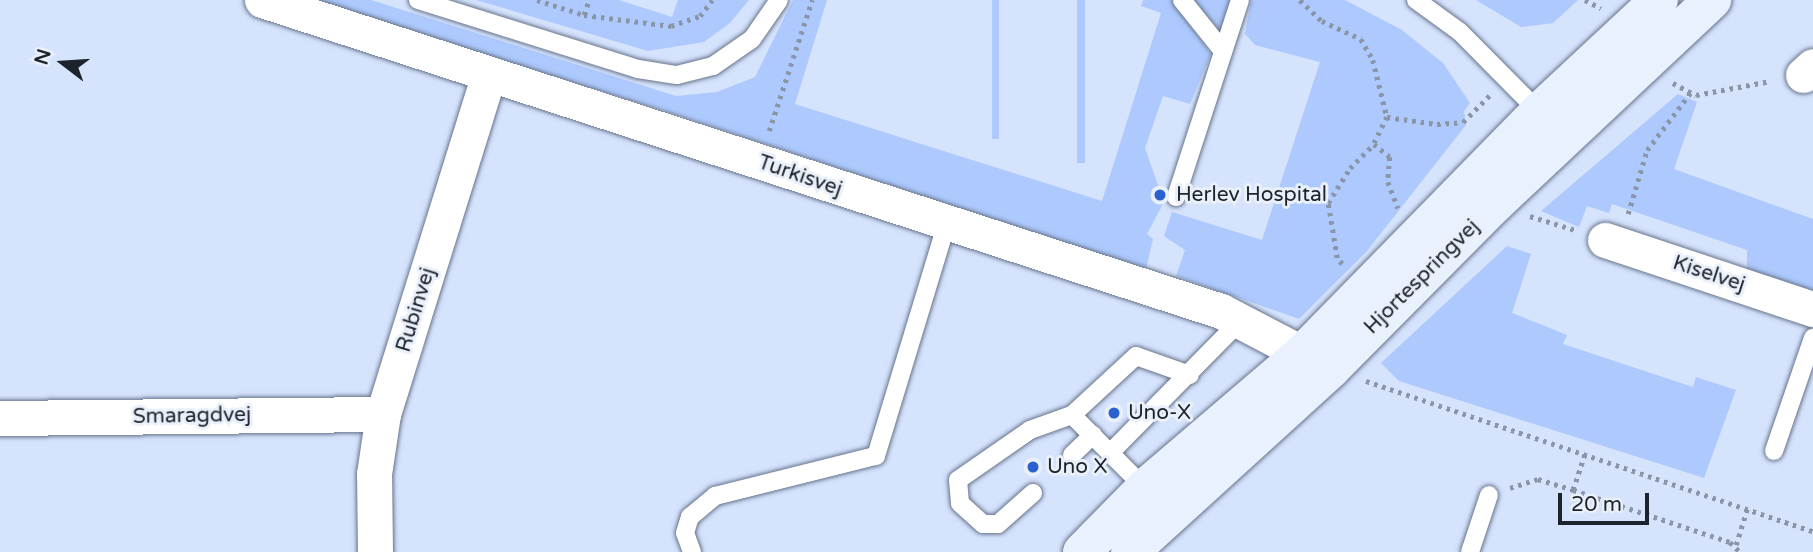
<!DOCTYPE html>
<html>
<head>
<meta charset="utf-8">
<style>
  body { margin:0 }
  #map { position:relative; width:1813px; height:552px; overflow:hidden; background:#d5e3fd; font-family:"Varela Round",sans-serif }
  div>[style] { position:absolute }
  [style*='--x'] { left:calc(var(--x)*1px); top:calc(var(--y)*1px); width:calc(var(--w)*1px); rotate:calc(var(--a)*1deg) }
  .green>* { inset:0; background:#adc9fd; transform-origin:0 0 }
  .path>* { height:4.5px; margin-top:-2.25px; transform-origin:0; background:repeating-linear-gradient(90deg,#8a95a8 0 3.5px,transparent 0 8.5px) }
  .roads { filter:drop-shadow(0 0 2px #67748b) drop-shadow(0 0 2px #67748b) }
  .lane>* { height:18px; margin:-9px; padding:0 9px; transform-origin:9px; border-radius:9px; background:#fff }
  .street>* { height:35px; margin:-17.5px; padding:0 17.5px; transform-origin:17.5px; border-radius:17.5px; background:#fff }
  .secondary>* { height:38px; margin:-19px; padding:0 19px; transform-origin:19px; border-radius:19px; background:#eaf1fe }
  .dots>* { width:19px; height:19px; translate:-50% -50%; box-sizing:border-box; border:4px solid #eaf0fa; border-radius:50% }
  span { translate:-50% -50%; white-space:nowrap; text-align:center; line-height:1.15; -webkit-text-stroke:6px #eaf0fa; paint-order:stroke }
  .street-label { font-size:21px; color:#1d232c }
  .poi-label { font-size:21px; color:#1d232c }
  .left { translate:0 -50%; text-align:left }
  .north { position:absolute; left:28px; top:28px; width:70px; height:70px; -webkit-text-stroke:5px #eaf0fa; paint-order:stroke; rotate:287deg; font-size:19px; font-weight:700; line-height:28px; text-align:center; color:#1d232c }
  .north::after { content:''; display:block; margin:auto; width:24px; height:32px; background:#1d232c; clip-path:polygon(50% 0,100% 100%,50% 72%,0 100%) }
  .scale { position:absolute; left:1558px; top:493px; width:91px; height:32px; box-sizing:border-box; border:4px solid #1d232c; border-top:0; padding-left:9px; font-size:21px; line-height:24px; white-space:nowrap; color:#1d232c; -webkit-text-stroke:5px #eaf0fa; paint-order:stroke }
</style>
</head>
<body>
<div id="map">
  <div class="green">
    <div style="clip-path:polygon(311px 0,371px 0,676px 96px,717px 92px,755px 77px,793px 0,827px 0,795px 104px,1102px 201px,1161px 13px,1141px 6px,1143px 0,1172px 0,1211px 54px,1190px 104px,1163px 96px,1145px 148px,1164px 202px,1147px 234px,1153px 239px,1146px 269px,656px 108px)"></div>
    <div style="clip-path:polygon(476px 0,619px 0,672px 17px,678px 0,749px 0,730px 23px,704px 42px,648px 51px)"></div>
    <div style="left:992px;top:0;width:7px;height:139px"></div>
    <div style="left:1077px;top:0;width:8px;height:163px"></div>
    <div style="clip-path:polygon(1192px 0,1232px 0,1221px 31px)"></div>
    <div style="clip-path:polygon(1251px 0,1345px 0,1402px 30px,1443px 63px,1470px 103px,1464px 111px,1466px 125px,1367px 251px,1299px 319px,1176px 276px,1185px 250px,1164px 236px,1172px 212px,1262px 240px,1320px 62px,1255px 45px,1245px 34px)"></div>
    <div style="clip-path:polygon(1476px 0,1578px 0,1553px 23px,1521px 27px)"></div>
    <div style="clip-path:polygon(1678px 94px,1697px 102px,1674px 169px,1813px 219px,1813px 293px,1747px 271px,1747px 250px,1612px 204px,1609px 213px,1587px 206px,1579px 227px,1541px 211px)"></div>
    <div style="clip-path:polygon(1507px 246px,1531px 254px,1512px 313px,1567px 335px,1563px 344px,1693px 387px,1696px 377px,1736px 390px,1704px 478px,1399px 381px,1381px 363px)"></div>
  </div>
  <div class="path">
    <div style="--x:537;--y:0;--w:49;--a:17.7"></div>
    <div style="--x:584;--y:15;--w:88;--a:7.2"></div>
    <div style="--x:671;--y:26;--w:31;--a:-19"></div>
    <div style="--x:700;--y:16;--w:20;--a:-53"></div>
    <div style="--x:1300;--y:0;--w:30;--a:44"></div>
    <div style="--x:1322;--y:21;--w:43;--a:24.8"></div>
    <div style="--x:1361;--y:39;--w:24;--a:60"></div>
    <div style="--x:1373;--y:60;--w:59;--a:76.2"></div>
    <div style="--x:1387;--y:117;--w:50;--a:8"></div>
    <div style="--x:1437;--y:124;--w:26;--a:-4"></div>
    <div style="--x:1463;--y:122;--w:38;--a:-45"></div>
    <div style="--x:1585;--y:0;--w:18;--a:27"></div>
    <div style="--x:584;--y:15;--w:16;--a:-72"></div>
    <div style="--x:1673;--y:83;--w:26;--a:28"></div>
    <div style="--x:1696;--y:95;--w:76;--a:-10.6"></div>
    <div style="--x:1387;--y:117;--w:30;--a:116"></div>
    <div style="--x:1374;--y:144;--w:21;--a:39"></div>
    <div style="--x:1390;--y:157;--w:25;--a:95"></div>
    <div style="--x:1388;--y:182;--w:28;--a:69"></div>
    <div style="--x:769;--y:131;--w:138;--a:-71.8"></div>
    <div style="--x:1628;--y:214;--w:67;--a:-73.5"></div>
    <div style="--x:1647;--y:150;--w:73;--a:-52.8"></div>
    <div style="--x:1530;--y:216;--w:47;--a:17.3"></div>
    <div style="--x:1342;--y:264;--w:8;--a:-130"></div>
    <div style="--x:1337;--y:258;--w:56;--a:-99.3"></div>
    <div style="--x:1328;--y:203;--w:41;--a:-57.8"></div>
    <div style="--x:1350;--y:168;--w:34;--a:-45"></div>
    <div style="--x:1366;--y:381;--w:471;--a:18.6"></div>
    <div style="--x:1510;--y:488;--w:29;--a:-18"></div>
    <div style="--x:1538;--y:479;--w:37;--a:17"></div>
    <div style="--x:1573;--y:490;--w:38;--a:-72"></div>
    <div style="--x:1573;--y:490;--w:165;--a:18.3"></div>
    <div style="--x:1730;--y:542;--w:14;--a:45"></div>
    <div style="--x:1736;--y:545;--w:38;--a:-73"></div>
  </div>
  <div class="roads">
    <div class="lane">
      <div style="--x:418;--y:0;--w:231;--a:17.4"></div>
      <div style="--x:638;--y:69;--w:39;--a:9"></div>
      <div style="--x:677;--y:75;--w:37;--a:-14"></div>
      <div style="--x:713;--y:66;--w:47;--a:-34.7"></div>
      <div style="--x:752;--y:39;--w:47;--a:-55.3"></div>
      <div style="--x:1182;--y:0;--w:64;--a:51.3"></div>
      <div style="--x:1416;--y:0;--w:54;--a:36"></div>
      <div style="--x:1460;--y:32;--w:117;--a:45.3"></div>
      <div style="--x:1176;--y:197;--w:207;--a:-72"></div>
      <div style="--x:1774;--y:451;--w:120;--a:-71"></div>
      <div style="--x:1110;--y:453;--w:54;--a:-135"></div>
      <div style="--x:1072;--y:415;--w:87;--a:-42.7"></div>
      <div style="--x:1136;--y:356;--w:57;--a:19.4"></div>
      <div style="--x:1072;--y:455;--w:29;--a:-44"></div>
      <div style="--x:1145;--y:488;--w:49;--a:-135"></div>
      <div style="--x:1110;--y:453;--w:188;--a:-45.4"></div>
      <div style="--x:1033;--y:493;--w:47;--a:138.5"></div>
      <div style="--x:998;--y:524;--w:15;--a:180"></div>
      <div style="--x:983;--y:524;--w:31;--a:-138"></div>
      <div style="--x:960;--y:503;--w:23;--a:-95"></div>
      <div style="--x:958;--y:480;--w:88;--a:-34.8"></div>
      <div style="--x:1030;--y:430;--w:45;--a:-19.7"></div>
      <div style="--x:692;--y:552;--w:20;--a:-110"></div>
      <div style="--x:685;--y:533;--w:17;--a:-73"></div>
      <div style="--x:690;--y:517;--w:33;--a:-40"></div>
      <div style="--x:715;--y:496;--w:166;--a:-14"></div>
      <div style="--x:876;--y:456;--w:241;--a:-73.1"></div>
      <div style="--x:1470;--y:552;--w:60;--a:-71.6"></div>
    </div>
    <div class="street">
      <div style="--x:262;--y:0;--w:1008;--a:17.97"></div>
      <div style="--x:1221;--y:311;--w:119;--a:27.6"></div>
      <div style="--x:1803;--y:75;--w:13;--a:-42"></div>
      <div style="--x:1605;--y:240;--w:219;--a:18.4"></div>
      <div style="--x:0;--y:418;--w:383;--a:-0.6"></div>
      <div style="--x:375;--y:552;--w:78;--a:-90.7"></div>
      <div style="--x:374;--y:474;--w:61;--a:-81.5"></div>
      <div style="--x:383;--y:414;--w:356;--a:-72.7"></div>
    </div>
    <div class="secondary">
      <div style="--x:1082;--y:552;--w:90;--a:-45.5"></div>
      <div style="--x:1145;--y:488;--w:209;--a:-40.5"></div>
      <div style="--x:1304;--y:352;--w:336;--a:-45.6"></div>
      <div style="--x:1539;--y:112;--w:164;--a:-43"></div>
      <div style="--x:1130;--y:552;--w:272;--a:-42.3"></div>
      <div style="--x:1331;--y:369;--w:233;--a:-45.2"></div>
      <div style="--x:1495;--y:204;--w:298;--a:-43.2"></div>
    </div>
  </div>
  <div class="dots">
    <div style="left:1160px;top:195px;background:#2b61cf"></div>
    <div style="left:1114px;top:413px;background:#2b61cf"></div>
    <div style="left:1033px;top:467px;background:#2b61cf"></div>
  </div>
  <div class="street-label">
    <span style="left:800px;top:176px;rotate:19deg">Turkisvej</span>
    <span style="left:1709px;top:274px;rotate:18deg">Kiselvej</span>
    <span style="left:1422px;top:277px;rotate:-45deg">Hjortespringvej</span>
    <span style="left:416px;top:310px;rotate:-73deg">Rubinvej</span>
    <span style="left:192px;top:416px;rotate:-1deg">Smaragdvej</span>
  </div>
  <div class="poi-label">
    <span class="left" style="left:1176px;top:195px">Herlev Hospital</span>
    <span class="left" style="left:1128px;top:413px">Uno-X</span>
    <span class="left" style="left:1047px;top:467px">Uno X</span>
  </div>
  <div class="north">N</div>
  <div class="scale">20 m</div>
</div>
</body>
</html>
